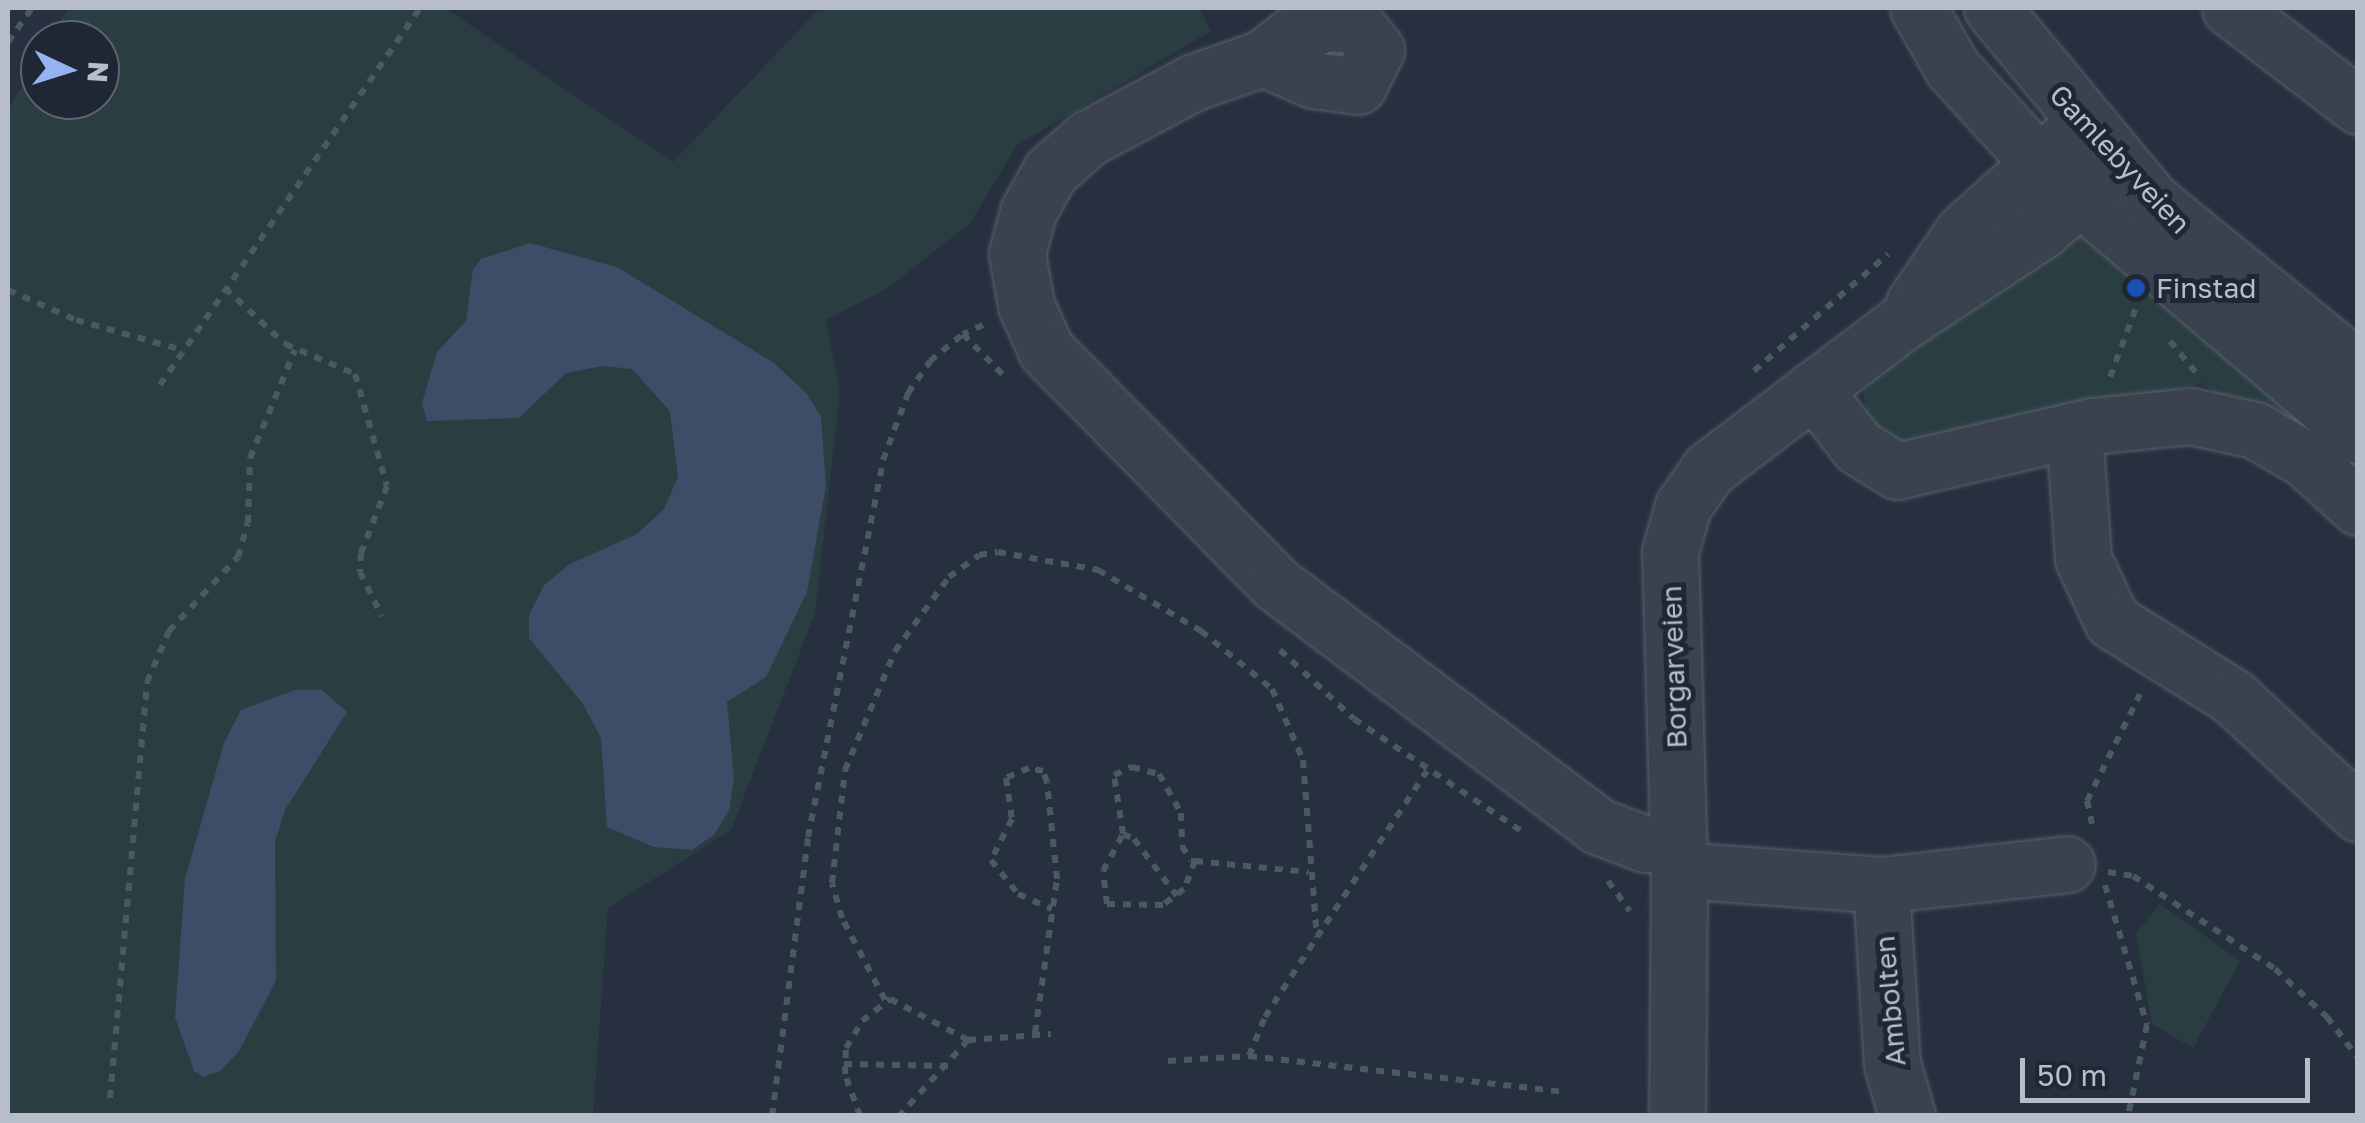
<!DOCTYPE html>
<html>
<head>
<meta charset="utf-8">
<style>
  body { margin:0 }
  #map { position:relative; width:2365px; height:1123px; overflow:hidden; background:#27303f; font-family:"Golos Text",sans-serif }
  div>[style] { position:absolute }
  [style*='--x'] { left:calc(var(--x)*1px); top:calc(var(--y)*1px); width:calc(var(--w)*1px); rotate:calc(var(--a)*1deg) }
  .green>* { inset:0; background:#2a3e41 }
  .water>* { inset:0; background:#3f4c67 }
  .path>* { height:6px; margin-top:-3px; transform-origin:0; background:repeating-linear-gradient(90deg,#495b5f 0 8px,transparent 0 16px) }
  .roads { filter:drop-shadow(0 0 2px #59606d) drop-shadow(0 0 2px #59606d) }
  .minor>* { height:55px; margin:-27.5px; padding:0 27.5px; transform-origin:27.5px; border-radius:27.5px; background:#3b424f }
  .dots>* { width:28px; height:28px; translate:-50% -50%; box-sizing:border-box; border:5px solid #202734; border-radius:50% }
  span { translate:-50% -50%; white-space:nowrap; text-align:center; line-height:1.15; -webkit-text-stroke:10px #202734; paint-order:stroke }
  .street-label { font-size:28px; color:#b8bdca }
  .poi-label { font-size:28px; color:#b8bdca }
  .left { translate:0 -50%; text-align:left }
  .frame { position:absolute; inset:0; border:10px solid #b8bdca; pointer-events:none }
  .north { position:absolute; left:20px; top:20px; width:100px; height:100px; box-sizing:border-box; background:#202734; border:2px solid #5d6370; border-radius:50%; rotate:94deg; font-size:28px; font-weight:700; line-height:40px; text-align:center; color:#b8bdca }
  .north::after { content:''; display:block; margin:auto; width:35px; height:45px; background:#95b2f1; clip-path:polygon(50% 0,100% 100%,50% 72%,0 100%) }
  .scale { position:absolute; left:2020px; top:1058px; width:290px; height:45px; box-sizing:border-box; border:5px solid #b8bdca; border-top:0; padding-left:12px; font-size:30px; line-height:35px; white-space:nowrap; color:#b8bdca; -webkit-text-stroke:8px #202734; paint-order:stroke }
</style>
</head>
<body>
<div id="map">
  <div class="green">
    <div style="clip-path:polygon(68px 8px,445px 8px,673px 162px,820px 8px,1199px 8px,1211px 31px,1017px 145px,970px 223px,888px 288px,826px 320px,840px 391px,815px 613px,731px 830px,608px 908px,593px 1115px,8px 1116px,8px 110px,40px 55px,40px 100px,100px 100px,100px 40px,49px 40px)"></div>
    <div style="clip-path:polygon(2042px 197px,2320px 432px,2265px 434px,2202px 383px,1930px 452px,1895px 451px,1869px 424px,1863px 391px,2019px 233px)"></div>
    <div style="clip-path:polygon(2160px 904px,2240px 961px,2193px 1048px,2152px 1024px,2136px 934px)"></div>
  </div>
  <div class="water">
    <div style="clip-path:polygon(530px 243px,617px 267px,774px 363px,807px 394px,821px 417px,826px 485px,807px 592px,766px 677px,727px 702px,734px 778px,729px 810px,715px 834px,692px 850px,654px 847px,607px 827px,601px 738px,583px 704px,529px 638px,529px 615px,544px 585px,570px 564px,637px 534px,664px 509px,678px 477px,670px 411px,632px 369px,603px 366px,566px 373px,519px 418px,427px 421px,422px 403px,437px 352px,466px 321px,473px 269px,481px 259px)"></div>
    <div style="clip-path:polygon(295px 690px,322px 690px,347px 712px,285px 810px,275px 842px,276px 981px,239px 1051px,220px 1071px,203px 1077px,194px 1071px,175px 1017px,185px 879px,224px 743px,241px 710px)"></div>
  </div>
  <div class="path">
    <div style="--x:8;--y:42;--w:42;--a:-54.8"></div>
    <div style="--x:225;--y:288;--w:82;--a:43"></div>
    <div style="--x:285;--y:344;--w:76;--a:23.2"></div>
    <div style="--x:355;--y:374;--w:116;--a:74.1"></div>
    <div style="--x:387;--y:486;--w:72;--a:111.2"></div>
    <div style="--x:361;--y:553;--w:19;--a:93"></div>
    <div style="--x:360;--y:572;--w:49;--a:63.4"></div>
    <div style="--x:8;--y:290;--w:74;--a:23.8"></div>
    <div style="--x:76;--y:320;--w:110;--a:15.8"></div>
    <div style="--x:983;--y:325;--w:22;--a:156"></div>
    <div style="--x:963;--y:334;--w:60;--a:45.7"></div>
    <div style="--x:2170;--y:341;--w:43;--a:50.7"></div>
    <div style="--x:1754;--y:371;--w:178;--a:-41.1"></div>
    <div style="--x:2110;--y:377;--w:74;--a:-69.4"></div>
    <div style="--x:160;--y:385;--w:458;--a:-55.4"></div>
    <div style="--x:1280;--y:650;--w:101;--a:43"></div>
    <div style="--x:1354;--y:719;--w:201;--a:33.8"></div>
    <div style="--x:2092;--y:824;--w:24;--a:-102"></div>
    <div style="--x:2087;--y:801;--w:119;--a:-63.6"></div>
    <div style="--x:1123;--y:834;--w:12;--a:24"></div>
    <div style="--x:1134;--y:839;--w:71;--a:53"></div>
    <div style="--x:1195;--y:861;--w:30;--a:111"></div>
    <div style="--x:1184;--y:889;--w:26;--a:143"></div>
    <div style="--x:1163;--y:905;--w:56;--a:-179"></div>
    <div style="--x:1107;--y:904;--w:33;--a:-97"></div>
    <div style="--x:1103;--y:871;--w:42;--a:-61.6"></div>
    <div style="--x:1123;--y:834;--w:60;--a:-98.7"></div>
    <div style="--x:1114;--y:775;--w:20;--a:-24"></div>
    <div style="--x:1132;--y:767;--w:28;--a:15"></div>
    <div style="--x:1159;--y:774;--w:45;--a:60.6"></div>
    <div style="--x:1181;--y:813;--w:33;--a:88"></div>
    <div style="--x:1182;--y:846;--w:17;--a:59"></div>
    <div style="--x:1191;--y:861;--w:4;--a:0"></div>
    <div style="--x:1195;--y:861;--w:114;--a:5.6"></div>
    <div style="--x:2108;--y:872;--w:25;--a:9"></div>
    <div style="--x:2133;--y:876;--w:170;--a:33.2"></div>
    <div style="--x:2275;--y:969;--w:71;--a:42.7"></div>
    <div style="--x:2327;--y:1017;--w:51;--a:52.9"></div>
    <div style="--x:1608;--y:881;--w:37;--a:54"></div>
    <div style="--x:2105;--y:885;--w:146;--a:73.3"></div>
    <div style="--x:2147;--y:1025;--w:93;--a:101.8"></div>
    <div style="--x:885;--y:1000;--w:93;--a:-117.7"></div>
    <div style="--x:842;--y:918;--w:36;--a:-106"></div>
    <div style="--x:832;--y:883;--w:114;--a:-83.4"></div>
    <div style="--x:845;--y:770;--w:129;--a:-67.2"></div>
    <div style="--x:895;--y:651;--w:92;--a:-53.9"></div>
    <div style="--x:949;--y:577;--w:37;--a:-36"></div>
    <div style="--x:979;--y:555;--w:19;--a:-9"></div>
    <div style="--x:998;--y:552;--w:102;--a:10.2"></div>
    <div style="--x:1098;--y:570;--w:120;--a:30.6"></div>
    <div style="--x:1201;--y:631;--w:92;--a:39.2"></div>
    <div style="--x:1272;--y:689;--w:77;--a:66.4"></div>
    <div style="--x:1303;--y:760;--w:178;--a:85.5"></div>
    <div style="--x:1317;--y:937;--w:199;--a:-56.5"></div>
    <div style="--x:1035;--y:1033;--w:156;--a:-81.9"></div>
    <div style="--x:1057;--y:879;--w:98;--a:-95.9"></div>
    <div style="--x:1047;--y:782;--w:12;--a:-110"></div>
    <div style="--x:1043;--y:771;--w:14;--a:-168"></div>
    <div style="--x:1029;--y:768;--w:25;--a:157"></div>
    <div style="--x:1006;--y:778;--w:41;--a:81.7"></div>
    <div style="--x:1012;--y:819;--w:46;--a:117.1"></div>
    <div style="--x:991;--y:860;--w:43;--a:51.5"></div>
    <div style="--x:1018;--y:894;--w:37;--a:24"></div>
    <div style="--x:968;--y:1040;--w:83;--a:-4.1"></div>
    <div style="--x:1249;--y:1056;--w:319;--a:6.5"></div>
    <div style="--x:1168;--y:1061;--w:81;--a:-3.5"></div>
    <div style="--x:1249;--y:1056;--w:42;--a:-67.7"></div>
    <div style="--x:1265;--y:1017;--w:95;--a:-57"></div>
    <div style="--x:844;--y:1064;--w:106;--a:1.1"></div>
    <div style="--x:110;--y:1098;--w:418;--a:-84.9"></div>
    <div style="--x:147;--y:682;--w:56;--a:-66.7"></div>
    <div style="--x:169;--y:631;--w:101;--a:-47"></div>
    <div style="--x:238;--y:557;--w:35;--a:-74"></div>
    <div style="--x:248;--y:523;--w:65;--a:-88.2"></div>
    <div style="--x:250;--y:458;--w:117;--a:-67.4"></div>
    <div style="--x:772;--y:1116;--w:281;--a:-82.6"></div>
    <div style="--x:808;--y:837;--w:384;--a:-78.7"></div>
    <div style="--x:883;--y:460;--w:72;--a:-69.5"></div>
    <div style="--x:908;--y:393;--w:39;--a:-55"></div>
    <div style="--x:930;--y:361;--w:43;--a:-39.3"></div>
    <div style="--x:860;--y:1116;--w:45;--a:-109.7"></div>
    <div style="--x:845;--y:1074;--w:26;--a:-88"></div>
    <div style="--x:846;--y:1048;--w:31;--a:-59"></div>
    <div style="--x:862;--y:1021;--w:36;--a:-38"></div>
    <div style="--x:890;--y:999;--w:88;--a:27.7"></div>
    <div style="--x:968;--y:1040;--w:103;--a:132.2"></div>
  </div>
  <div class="roads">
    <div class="minor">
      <div style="--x:1918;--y:8;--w:70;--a:60.2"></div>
      <div style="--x:1953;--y:69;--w:125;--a:47.6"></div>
      <div style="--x:2037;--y:161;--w:422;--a:40.5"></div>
      <div style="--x:1992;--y:8;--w:251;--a:50.3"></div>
      <div style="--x:2152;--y:201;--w:266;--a:39.2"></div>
      <div style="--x:2230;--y:8;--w:161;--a:37.4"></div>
      <div style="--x:1263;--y:58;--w:39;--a:-38"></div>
      <div style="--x:1294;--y:34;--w:36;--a:-18"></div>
      <div style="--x:1328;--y:23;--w:28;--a:4"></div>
      <div style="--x:1356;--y:25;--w:32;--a:51"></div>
      <div style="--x:1376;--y:50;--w:40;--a:116.6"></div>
      <div style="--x:1358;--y:86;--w:45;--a:-172.4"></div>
      <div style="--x:1313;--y:80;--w:55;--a:-156.3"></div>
      <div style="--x:1263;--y:58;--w:73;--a:160.8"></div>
      <div style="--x:1194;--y:82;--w:121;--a:152"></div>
      <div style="--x:1087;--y:139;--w:50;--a:138.3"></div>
      <div style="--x:1050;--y:172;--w:46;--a:118.8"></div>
      <div style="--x:1028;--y:212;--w:43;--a:104.7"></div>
      <div style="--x:1017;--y:254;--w:52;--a:80"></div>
      <div style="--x:1026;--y:305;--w:49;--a:66"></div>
      <div style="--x:1046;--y:350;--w:328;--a:45.5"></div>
      <div style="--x:1276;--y:584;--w:403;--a:36.9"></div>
      <div style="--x:1598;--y:826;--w:50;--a:21"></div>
      <div style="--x:1645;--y:844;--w:34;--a:2"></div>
      <div style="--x:1914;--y:303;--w:86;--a:-55.4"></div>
      <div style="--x:1963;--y:232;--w:137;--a:-42"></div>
      <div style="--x:1813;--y:389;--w:73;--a:52.2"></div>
      <div style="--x:1858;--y:447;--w:46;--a:31.6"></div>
      <div style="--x:1897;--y:471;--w:200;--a:-13"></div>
      <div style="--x:2092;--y:426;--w:99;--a:-5.8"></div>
      <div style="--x:2190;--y:416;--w:66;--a:12.2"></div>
      <div style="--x:2255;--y:430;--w:58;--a:30.1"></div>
      <div style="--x:2305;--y:459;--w:72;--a:42.2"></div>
      <div style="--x:2074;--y:430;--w:129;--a:86"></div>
      <div style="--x:2083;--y:559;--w:68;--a:64.9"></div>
      <div style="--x:2112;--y:621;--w:143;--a:32.1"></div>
      <div style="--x:2233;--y:697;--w:171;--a:42.9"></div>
      <div style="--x:1679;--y:870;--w:203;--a:4.2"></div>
      <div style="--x:1881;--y:885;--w:187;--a:-6.4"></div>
      <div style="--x:1881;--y:885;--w:179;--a:86.5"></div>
      <div style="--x:1892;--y:1064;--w:54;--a:73.9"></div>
      <div style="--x:1677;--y:1116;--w:246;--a:-89.5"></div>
      <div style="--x:1679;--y:870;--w:318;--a:-91.6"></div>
      <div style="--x:1670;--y:552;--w:48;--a:-74.2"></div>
      <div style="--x:1683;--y:506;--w:45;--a:-54.9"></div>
      <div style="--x:1709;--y:469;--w:240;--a:-37.2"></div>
      <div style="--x:1900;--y:324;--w:169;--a:-33.4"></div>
      <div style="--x:2041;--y:231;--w:102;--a:-41"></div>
    </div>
  </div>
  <div class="dots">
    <div style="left:2136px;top:288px;background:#1a4fb4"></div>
  </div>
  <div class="street-label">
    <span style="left:2120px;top:159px;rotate:47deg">Gamlebyveien</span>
    <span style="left:1674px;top:667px;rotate:-92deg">Borgarveien</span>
    <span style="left:1890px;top:1001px;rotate:-95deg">Ambolten</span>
  </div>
  <div class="poi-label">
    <span class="left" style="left:2156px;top:288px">Finstad</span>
  </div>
  <div class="frame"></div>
  <div class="north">N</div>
  <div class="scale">50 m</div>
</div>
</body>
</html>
